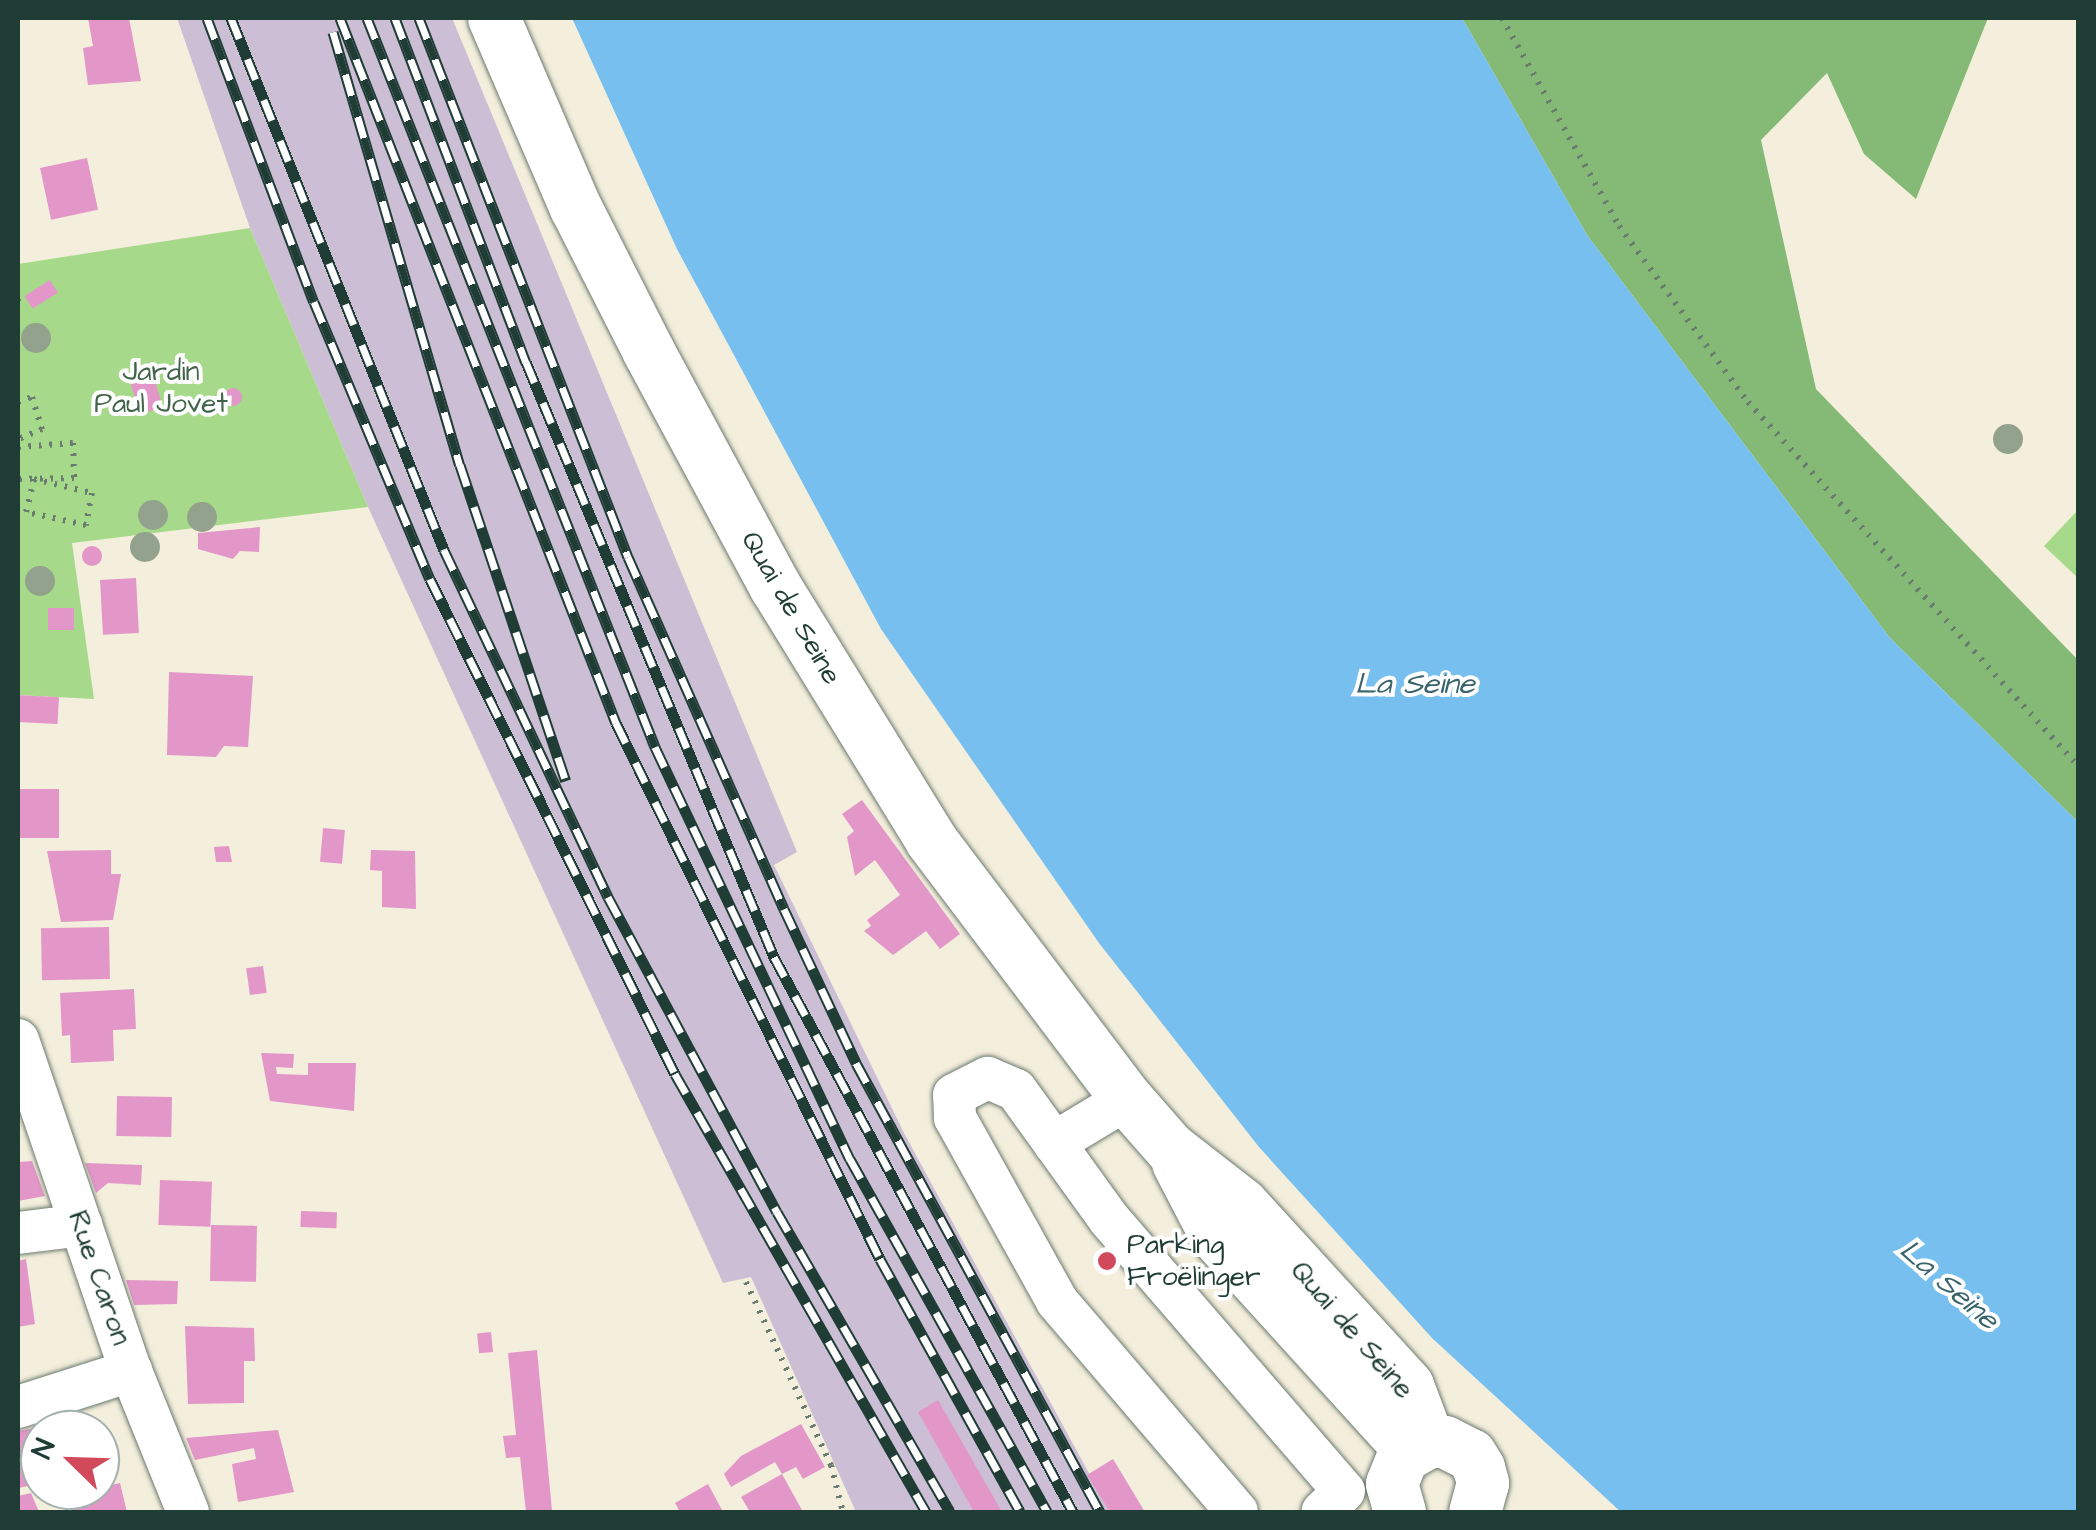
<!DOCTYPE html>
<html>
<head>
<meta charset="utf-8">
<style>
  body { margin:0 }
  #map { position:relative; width:2096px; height:1530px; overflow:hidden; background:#f4eedc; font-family:"Architects Daughter",sans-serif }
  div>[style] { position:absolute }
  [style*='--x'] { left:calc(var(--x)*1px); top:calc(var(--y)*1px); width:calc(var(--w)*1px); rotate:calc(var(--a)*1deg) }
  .industrial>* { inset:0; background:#ccbed4 }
  .green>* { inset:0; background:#a6da8a }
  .forest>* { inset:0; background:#84ba76 }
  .water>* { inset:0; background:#77bfef }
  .building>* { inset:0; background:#e297c8; transform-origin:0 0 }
  .round { border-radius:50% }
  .path>* { height:6px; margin-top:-3px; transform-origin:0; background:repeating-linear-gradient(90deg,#6a7b6f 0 2.5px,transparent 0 10.5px) }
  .roads { filter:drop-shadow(0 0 2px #6a7b6f) drop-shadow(0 0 2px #6a7b6f) }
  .minor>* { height:42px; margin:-21px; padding:0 21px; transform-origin:21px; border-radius:21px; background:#fff }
  .major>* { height:52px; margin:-26px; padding:0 26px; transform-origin:26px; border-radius:26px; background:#fff }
  .rail>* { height:11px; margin-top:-5.5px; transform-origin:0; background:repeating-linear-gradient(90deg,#fff 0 22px,#1f3d34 0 44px); box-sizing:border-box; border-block:2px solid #1f3d34 }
  .trees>* { width:30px; height:30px; margin:-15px; border-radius:50%; background:#92a28c }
  .dots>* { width:28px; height:28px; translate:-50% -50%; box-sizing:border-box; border:5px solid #fff; border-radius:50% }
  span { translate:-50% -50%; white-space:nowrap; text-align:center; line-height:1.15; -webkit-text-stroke:8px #fff; paint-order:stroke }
  .park-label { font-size:28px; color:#41644a }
  .street-label { font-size:28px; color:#1f3d34 }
  .poi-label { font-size:28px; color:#1f3d34 }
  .left { translate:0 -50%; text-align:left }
  .water-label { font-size:30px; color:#39646c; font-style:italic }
  .frame { position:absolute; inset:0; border:20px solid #1f3d34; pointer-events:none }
  .north { position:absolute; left:20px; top:1410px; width:100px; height:100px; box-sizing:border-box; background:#fff; border:2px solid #a5b1ae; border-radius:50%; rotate:293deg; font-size:28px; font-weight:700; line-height:40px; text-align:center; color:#1f3d34 }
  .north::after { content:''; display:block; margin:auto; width:35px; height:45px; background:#d1495b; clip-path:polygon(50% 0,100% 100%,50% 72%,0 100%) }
</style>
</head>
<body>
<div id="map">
  <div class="industrial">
    <div style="clip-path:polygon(177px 18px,452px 18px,797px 852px,774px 865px,904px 1133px,1110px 1512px,856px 1512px,751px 1277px,723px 1283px,368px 507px,250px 228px)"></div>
  </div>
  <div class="green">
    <div style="clip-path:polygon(250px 228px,368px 507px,72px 543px,94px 699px,18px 695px,18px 264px)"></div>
    <div style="clip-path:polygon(2078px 510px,2078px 578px,2044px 546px)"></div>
  </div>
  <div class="forest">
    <div style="clip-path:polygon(1462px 18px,1988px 18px,1916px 199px,1864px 154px,1827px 73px,1761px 140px,1816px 389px,2078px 660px,2078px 822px,1890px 638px,1587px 235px)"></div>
  </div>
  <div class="water">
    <div style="clip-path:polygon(572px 18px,1462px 18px,1587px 235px,1890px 638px,2078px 822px,2078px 1512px,1621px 1512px,1432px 1338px,1259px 1147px,1099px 943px,881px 629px,677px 249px)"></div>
  </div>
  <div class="building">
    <div style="clip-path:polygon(88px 18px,129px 18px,141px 81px,88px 85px,83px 48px,93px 46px)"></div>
    <div style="left:87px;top:158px;width:53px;height:48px;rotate:78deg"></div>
    <div style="left:50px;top:280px;width:15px;height:30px;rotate:58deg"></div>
    <div style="left:151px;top:368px;width:41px;height:24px;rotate:73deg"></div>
    <div class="round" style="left:224px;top:388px;width:18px;height:18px"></div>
    <div style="clip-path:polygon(260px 527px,259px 552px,240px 551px,233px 559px,198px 549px,198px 533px)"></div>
    <div class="round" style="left:82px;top:546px;width:20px;height:20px"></div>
    <div style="left:136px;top:578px;width:55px;height:36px;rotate:87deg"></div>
    <div style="left:48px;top:608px;width:26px;height:22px"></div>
    <div style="clip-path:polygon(169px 672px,253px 676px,248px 747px,224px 746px,216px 757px,167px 755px)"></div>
    <div style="left:18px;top:695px;width:41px;height:27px;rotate:3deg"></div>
    <div style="left:18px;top:789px;width:41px;height:49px"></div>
    <div style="clip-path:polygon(862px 800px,960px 934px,940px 949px,926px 931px,893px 955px,864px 931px,871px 926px,867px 920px,900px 895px,875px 860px,855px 876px,847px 837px,854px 831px,842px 814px)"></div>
    <div style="left:323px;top:828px;width:22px;height:34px;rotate:5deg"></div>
    <div style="clip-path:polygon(229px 846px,232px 862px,216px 862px,214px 847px)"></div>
    <div style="clip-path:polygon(111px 850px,111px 874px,121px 874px,113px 920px,61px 922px,47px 851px)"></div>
    <div style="clip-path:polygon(371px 850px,415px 851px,416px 909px,382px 907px,382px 871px,370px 870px)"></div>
    <div style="left:109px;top:927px;width:52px;height:68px;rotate:89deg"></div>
    <div style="left:263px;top:966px;width:27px;height:17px;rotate:82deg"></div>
    <div style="clip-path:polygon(134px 989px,136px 1029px,113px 1030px,114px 1061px,71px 1063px,70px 1035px,62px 1036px,60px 993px)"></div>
    <div style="clip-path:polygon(261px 1053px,294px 1054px,293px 1068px,276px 1067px,277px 1074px,308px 1075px,308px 1063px,356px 1063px,354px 1111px,270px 1101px)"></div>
    <div style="left:117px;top:1096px;width:55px;height:40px;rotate:1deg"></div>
    <div style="clip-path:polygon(32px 1161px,45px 1196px,18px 1201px,18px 1162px)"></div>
    <div style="clip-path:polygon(85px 1163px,142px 1165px,141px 1185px,108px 1183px,96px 1193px)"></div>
    <div style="left:160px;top:1180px;width:52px;height:45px;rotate:2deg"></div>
    <div style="left:301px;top:1211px;width:36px;height:16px;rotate:2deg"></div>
    <div style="left:211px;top:1225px;width:46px;height:56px;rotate:1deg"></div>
    <div style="clip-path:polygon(26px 1259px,35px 1324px,18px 1327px,18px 1261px)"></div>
    <div style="clip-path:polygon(126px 1280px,178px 1281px,177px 1304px,134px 1305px)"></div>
    <div style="clip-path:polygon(185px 1326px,254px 1328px,255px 1361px,244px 1361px,244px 1403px,188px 1404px)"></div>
    <div style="left:491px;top:1332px;width:20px;height:14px;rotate:84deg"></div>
    <div style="clip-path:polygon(537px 1350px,552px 1511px,526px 1512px,520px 1457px,506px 1458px,503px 1436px,516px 1435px,508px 1353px)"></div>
    <div style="clip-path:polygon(938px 1400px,1002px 1512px,974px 1512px,918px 1412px)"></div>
    <div style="clip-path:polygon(801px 1424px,825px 1467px,803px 1479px,796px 1467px,782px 1474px,803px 1512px,750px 1512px,741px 1497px,782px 1474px,775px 1462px,731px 1487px,724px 1474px,741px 1456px)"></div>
    <div style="clip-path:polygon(48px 1426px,40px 1430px,40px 1484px,18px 1488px,18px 1431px)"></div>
    <div style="clip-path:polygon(278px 1430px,294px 1492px,238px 1502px,232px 1464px,256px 1459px,254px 1448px,195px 1460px,186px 1438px)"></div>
    <div style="clip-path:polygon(1113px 1459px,1145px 1512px,1110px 1512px,1087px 1475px)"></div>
    <div style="clip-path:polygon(120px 1483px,127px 1512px,76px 1512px,72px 1494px)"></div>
    <div style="clip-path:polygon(708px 1484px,722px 1510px,680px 1512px,675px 1503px)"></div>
    <div style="clip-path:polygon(31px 1493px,39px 1512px,18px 1512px,18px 1496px)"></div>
  </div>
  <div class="path">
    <div style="--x:1502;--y:18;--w:239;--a:60.6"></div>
    <div style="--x:1619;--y:226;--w:218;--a:53.8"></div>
    <div style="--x:1748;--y:402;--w:491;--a:47.8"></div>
    <div style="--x:18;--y:299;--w:3;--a:90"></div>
    <div style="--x:18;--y:402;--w:15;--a:-20"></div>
    <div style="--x:32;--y:397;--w:34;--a:73"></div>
    <div style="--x:42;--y:429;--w:26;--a:157"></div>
    <div style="--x:18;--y:447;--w:55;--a:-4.2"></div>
    <div style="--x:73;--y:443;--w:35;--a:88"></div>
    <div style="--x:74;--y:478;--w:56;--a:179"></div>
    <div style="--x:34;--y:479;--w:60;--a:13.6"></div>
    <div style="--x:92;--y:493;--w:33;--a:101"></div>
    <div style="--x:86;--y:525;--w:61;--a:-167.8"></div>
    <div style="--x:26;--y:512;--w:34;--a:-76"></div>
    <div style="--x:746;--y:1282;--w:202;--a:65.1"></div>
    <div style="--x:831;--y:1465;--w:49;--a:75.7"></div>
  </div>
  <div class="roads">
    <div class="minor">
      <div style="--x:18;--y:1040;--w:350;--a:71.2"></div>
      <div style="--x:131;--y:1371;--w:152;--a:68"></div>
      <div style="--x:1054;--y:1143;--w:85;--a:-31.1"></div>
      <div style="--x:18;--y:1233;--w:64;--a:-7.1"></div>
      <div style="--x:18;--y:1407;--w:119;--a:-17.7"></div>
      <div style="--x:1237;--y:1512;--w:277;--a:-130.5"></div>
      <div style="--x:1057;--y:1301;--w:210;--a:-119.1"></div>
      <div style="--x:955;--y:1118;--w:23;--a:-92"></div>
      <div style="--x:954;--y:1095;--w:38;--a:-27"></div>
      <div style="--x:988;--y:1078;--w:30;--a:23"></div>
      <div style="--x:1016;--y:1090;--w:159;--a:54.2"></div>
      <div style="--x:1109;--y:1219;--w:359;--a:49.2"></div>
      <div style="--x:1344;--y:1491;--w:30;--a:136"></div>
    </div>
    <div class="major">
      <div style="--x:494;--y:18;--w:207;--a:66.7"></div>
      <div style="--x:576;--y:208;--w:161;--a:63.1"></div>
      <div style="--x:649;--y:352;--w:266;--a:61.7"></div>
      <div style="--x:775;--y:586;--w:298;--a:58.4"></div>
      <div style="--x:931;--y:840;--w:325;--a:52.9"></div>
      <div style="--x:1127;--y:1099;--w:65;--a:48.7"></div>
      <div style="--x:1170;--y:1148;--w:91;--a:37.9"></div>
      <div style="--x:1242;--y:1204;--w:246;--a:47.6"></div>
      <div style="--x:1408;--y:1386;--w:60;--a:69.4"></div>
      <div style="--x:1178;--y:1163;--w:82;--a:62.5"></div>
      <div style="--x:1216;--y:1236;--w:290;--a:47.8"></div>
      <div style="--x:1400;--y:1512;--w:29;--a:-106"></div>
      <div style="--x:1392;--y:1484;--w:29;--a:-68"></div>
      <div style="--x:1403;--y:1457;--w:30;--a:-30"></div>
      <div style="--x:1429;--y:1442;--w:16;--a:0"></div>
      <div style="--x:1445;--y:1442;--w:29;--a:27"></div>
      <div style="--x:1471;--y:1455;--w:15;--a:58"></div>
      <div style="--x:1479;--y:1468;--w:16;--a:75"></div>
      <div style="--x:1483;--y:1483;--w:30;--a:105"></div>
    </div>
  </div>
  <div class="rail">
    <div style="--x:207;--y:18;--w:303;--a:69.4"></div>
    <div style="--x:314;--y:302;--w:300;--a:67.3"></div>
    <div style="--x:430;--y:579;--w:552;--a:63.67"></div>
    <div style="--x:675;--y:1074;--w:505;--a:60.18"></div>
    <div style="--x:231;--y:18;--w:573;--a:68.18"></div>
    <div style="--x:444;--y:550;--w:384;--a:64.7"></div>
    <div style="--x:608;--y:897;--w:357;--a:61.8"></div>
    <div style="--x:777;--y:1212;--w:346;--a:60"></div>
    <div style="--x:340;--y:18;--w:757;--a:68.62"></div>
    <div style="--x:616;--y:723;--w:597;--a:63.78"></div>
    <div style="--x:880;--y:1259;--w:289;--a:61"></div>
    <div style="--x:367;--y:18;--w:784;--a:68.44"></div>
    <div style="--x:655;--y:747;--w:456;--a:64.7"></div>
    <div style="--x:850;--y:1159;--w:404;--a:60.8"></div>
    <div style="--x:395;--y:18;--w:368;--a:69.2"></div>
    <div style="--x:526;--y:362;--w:645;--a:67.37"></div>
    <div style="--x:774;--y:957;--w:630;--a:61.69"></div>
    <div style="--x:419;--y:18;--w:578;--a:68.81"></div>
    <div style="--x:628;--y:557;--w:385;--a:66.1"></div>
    <div style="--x:784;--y:909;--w:170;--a:64.9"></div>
    <div style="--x:856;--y:1063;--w:511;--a:61.48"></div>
    <div style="--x:333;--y:32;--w:451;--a:73.7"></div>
    <div style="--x:460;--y:465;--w:333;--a:71.5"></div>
  </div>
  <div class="trees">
    <div style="left:36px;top:338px"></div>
    <div style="left:2008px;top:439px"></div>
    <div style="left:153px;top:515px"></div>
    <div style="left:202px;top:517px"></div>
    <div style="left:145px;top:547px"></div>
    <div style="left:40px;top:581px"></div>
  </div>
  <div class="dots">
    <div style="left:1107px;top:1261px;background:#d1495b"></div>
  </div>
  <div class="park-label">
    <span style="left:161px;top:388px">Jardin<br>Paul Jovet</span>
  </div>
  <div class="street-label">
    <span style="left:791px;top:608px;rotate:60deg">Quai de Seine</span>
    <span style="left:99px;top:1278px;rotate:71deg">Rue Caron</span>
    <span style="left:1352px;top:1330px;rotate:49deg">Quai de Seine</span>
  </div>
  <div class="poi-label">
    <span class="left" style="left:1127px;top:1261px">Parking<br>Froëlinger</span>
  </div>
  <div class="water-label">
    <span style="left:1415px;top:684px">La Seine</span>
    <span style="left:1949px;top:1285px;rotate:41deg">La Seine</span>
  </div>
  <div class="frame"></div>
  <div class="north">N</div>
</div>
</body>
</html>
